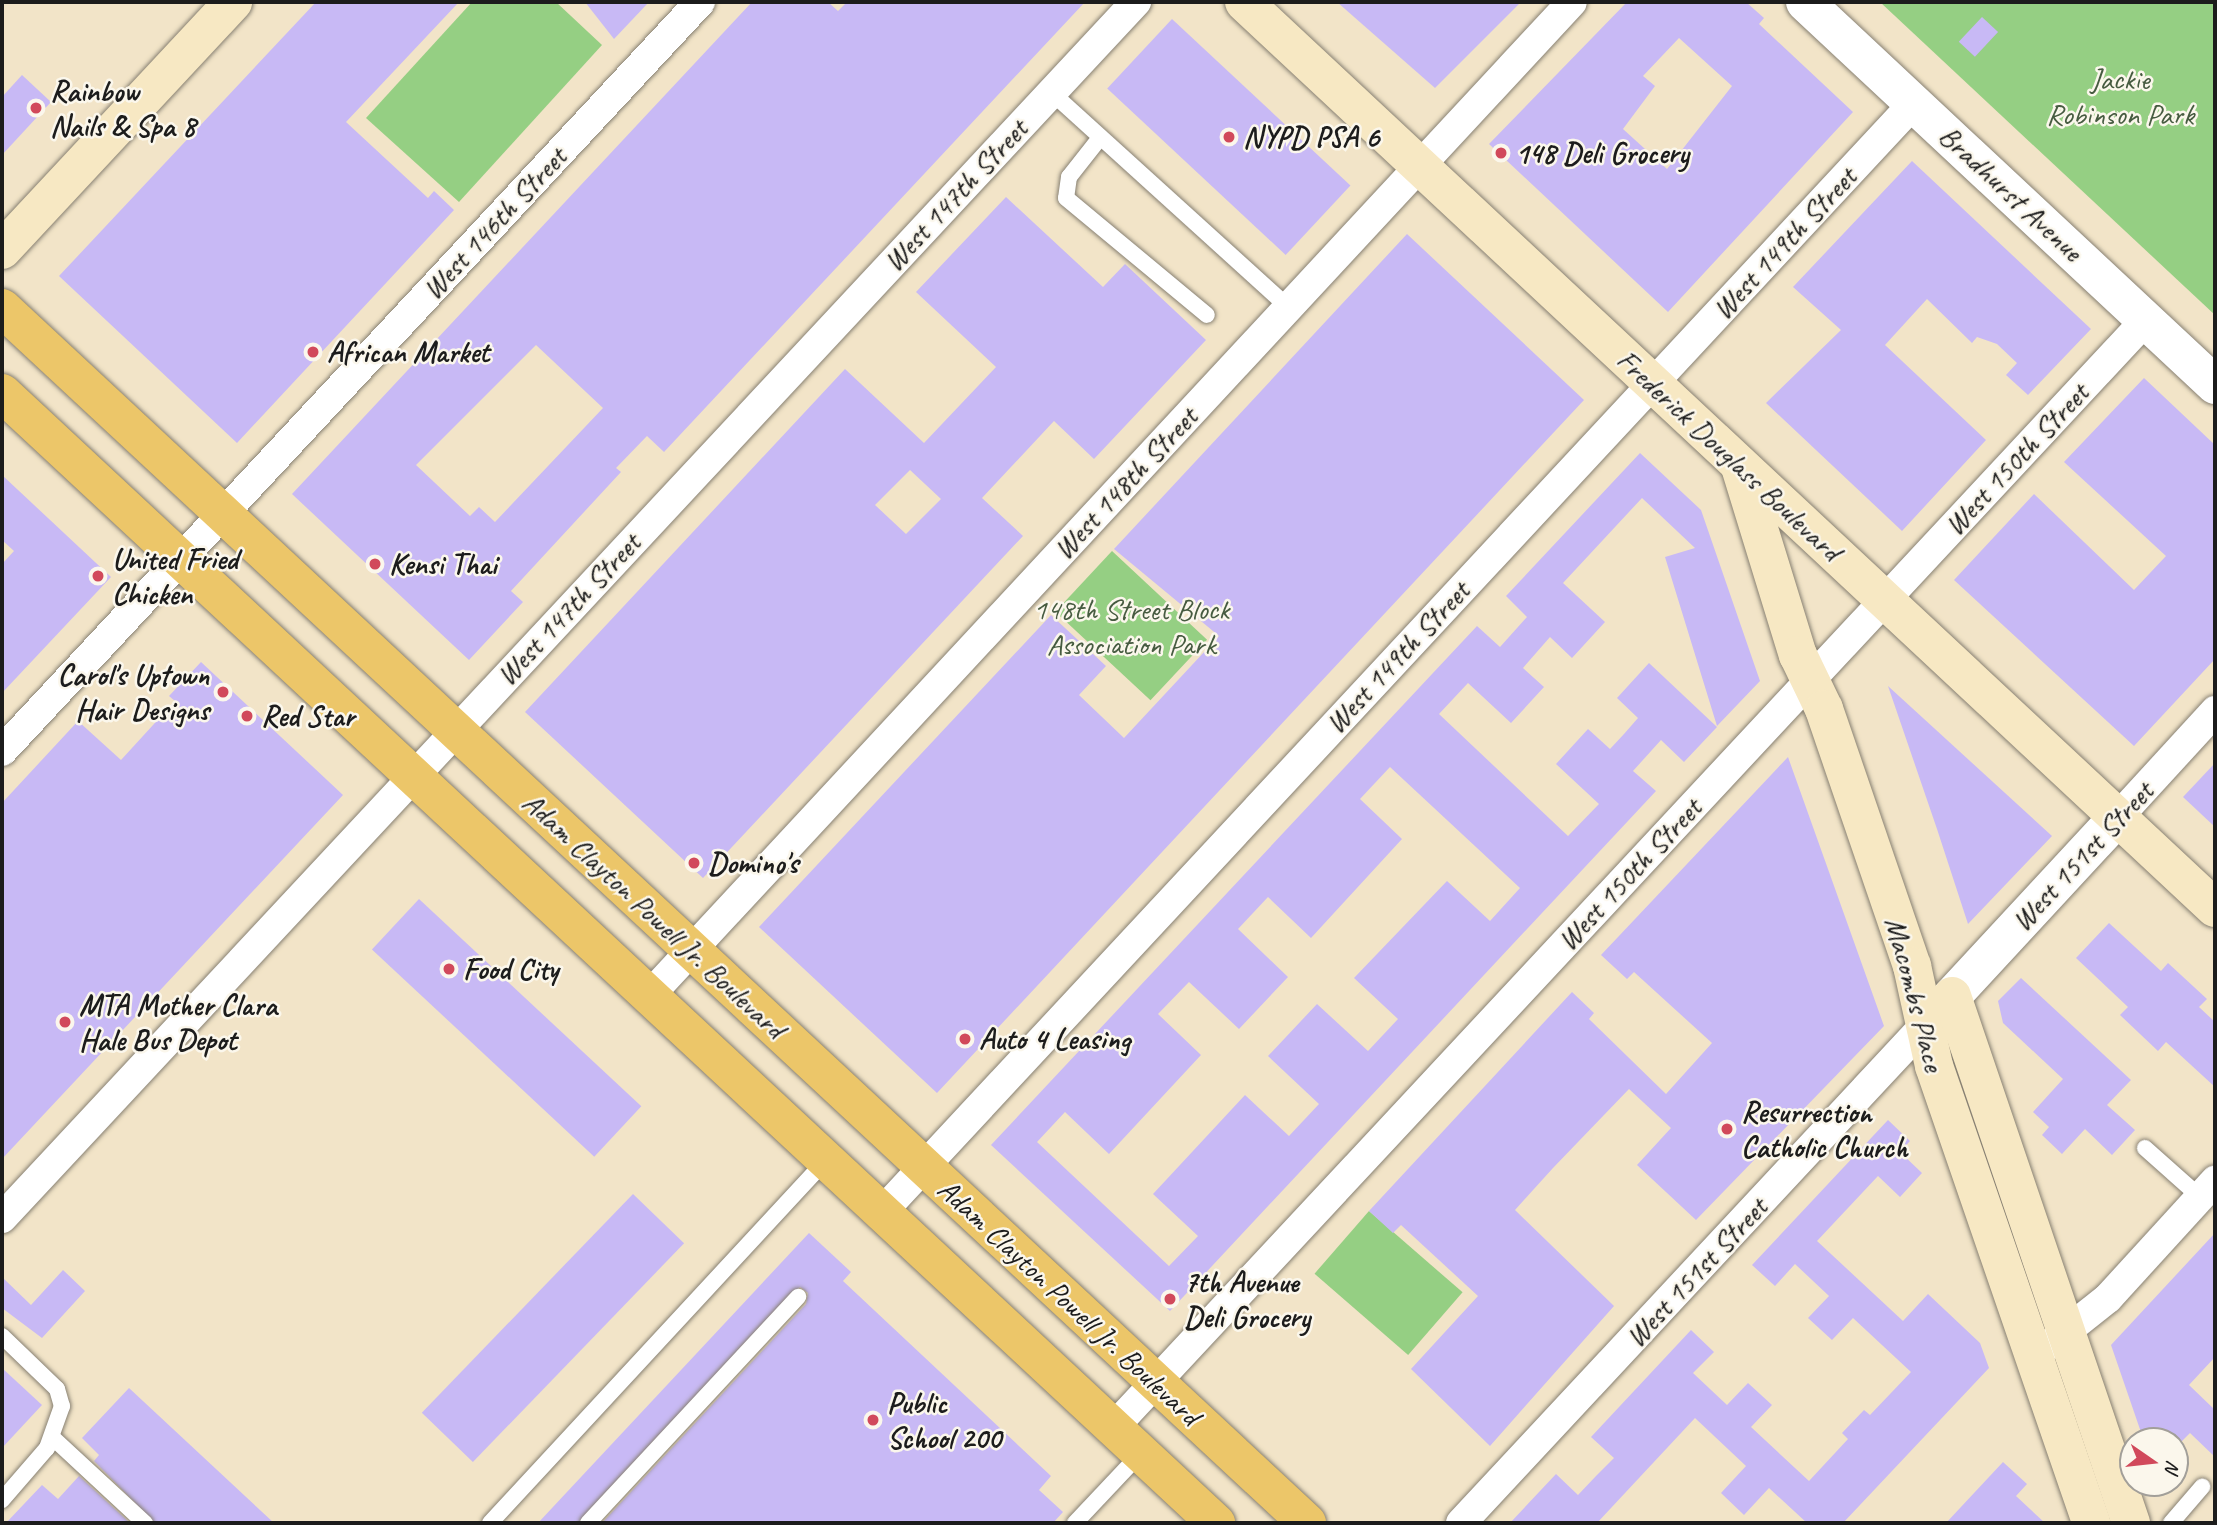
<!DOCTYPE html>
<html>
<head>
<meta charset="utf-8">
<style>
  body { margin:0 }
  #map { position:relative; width:2217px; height:1525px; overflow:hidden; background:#f2e4c8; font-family:Caveat,sans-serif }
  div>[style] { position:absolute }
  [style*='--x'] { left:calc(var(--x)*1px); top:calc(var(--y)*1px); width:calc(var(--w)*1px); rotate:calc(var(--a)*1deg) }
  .green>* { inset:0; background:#95cf83; transform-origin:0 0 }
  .building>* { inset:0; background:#c8b9f5; transform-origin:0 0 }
  .roads { filter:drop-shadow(0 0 2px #878072) drop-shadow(0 0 2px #878072) }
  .service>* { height:16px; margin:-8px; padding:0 8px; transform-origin:8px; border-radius:8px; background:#fff }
  .minor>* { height:30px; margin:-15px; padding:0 15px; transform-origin:15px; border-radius:15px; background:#fff }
  .tertiary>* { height:38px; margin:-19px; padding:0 19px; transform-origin:19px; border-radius:19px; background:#fff }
  .secondary>* { height:38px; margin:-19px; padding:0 19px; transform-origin:19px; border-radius:19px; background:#f7e8c3 }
  .primary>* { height:38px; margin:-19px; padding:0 19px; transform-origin:19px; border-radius:19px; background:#ecc669 }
  .dots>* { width:19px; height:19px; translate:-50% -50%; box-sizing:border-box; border:4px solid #fbf7ec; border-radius:50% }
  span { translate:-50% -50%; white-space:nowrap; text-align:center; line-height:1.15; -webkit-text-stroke:5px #fbf7ec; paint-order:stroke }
  .park-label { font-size:30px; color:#465b40 }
  .poi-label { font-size:30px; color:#1c1c1c; font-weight:700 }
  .left { translate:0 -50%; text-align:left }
  .right { translate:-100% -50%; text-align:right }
  .street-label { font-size:30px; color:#1c1c1c }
  .frame { position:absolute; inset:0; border:4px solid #1c1c1c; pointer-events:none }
  .north { position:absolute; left:2119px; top:1427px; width:70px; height:70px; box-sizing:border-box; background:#fbf7ec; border:2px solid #a29f99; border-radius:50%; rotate:104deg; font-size:19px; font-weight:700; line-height:28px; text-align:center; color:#1c1c1c }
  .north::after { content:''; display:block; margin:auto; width:24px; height:32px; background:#d1495b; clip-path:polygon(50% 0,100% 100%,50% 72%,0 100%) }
</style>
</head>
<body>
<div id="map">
  <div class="green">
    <div style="clip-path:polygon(472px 2px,556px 2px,602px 45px,459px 202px,366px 118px)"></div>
    <div style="clip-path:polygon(1880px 2px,2215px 2px,2215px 315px)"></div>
    <div style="left:1112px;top:551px;width:130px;height:83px;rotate:43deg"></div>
    <div style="left:1369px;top:1211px;width:124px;height:83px;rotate:41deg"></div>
  </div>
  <div class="building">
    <div style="clip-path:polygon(316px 2px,459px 2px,346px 122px,428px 198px,434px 191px,454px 210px,237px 443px,59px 276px)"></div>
    <div style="clip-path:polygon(585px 2px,649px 2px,614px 39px)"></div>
    <div style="clip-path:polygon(evenodd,752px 2px,828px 2px,838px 11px,847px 2px,1085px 2px,664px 452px,647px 436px,616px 468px,621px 472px,511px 591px,523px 602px,469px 660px,292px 494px,752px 2px,536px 345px,603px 408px,495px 522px,479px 507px,470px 516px,416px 465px,536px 345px)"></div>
    <div style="clip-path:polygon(1337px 2px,1521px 2px,1435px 88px)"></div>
    <div style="clip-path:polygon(evenodd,1627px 2px,1746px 2px,1764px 18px,1759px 24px,1853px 112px,1668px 312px,1489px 144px,1627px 2px,1679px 38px,1732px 86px,1667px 169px,1623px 129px,1655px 86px,1643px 76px,1679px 38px)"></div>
    <div style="left:1982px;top:17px;width:22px;height:34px;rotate:43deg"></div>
    <div style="left:1172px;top:19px;width:244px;height:95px;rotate:43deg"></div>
    <div style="clip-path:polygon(22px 75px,51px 102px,2px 155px,2px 97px)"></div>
    <div style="clip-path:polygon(1912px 161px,2091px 329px,2028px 395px,2006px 375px,2017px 363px,1997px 344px,1977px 337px,1972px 343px,1927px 299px,1885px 345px,1986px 440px,1902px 531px,1766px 403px,1841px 330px,1793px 287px)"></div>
    <div style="clip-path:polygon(evenodd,1006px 197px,1103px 287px,1125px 264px,1206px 340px,1094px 459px,1054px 421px,982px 498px,1023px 536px,703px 878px,525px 712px,845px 369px,924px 443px,996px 367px,916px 292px,1006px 197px,910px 470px,941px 499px,906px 534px,875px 505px,910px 470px)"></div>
    <div style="clip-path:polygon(1407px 234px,1584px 400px,937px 1093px,759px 927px,1051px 615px,1106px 666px,1079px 695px,1124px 738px,1219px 636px,1114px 549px)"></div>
    <div style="clip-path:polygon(2144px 378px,2215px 445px,2215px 659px,2134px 746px,1954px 580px,2034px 494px,2134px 590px,2166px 556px,2064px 462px)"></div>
    <div style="clip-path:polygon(evenodd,1640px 453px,1701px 510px,1760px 681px,1717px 726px,1665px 557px,1695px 548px,1642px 498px,1563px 583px,1605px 622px,1572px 658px,1550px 637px,1523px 668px,1544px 687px,1511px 723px,1468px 683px,1439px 714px,1568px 836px,1599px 804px,1556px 764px,1588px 729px,1610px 749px,1624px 734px,1638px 718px,1617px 698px,1649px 663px,1717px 727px,1684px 762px,1661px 740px,1633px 771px,1656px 791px,1170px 1311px,991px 1145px,1477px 626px,1500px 647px,1527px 617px,1506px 596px,1640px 453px,1390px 767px,1520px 888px,1490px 921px,1447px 881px,1354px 978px,1398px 1019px,1368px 1051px,1317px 1004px,1268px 1056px,1319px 1104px,1289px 1136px,1245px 1095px,1153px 1194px,1198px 1236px,1169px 1266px,1037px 1142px,1065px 1112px,1109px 1154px,1201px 1055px,1158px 1014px,1189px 982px,1239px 1029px,1288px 977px,1238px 929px,1268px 897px,1311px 938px,1402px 839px,1360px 799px,1390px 767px)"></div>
    <div style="clip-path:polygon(2px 475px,111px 577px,2px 693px,2px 564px,14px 551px,2px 540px)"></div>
    <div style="clip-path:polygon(201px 662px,343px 795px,2px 1159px,2px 803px,78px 721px,121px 760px,175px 701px,169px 696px)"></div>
    <div style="clip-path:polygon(1888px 686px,2052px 836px,1968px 924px,1937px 829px)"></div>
    <div style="clip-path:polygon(1788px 757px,1884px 1026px,1696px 1220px,1637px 1165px,1671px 1128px,1629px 1089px,1553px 1168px,1515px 1210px,1614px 1306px,1490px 1446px,1411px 1369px,1478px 1296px,1401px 1225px,1393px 1233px,1369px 1211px,1572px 992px,1594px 1013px,1589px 1019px,1666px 1094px,1712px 1043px,1634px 972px,1627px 979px,1601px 955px)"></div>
    <div style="clip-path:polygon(2215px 763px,2215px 827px,2183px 797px)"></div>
    <div style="left:419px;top:899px;width:304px;height:69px;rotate:43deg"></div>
    <div style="clip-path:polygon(2109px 923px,2161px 971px,2168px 963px,2207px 999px,2199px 1007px,2215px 1022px,2215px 1087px,2166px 1042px,2158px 1051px,2120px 1015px,2128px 1007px,2076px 958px)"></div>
    <div style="clip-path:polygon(2021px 978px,2131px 1080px,2107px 1105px,2135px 1130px,2112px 1155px,2085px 1129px,2062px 1154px,2042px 1135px,2049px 1127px,2033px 1112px,2063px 1079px,2003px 1023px,1998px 1001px)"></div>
    <div style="clip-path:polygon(1888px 1120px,1910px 1141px,1900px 1152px,1922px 1173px,1900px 1197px,1878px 1176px,1817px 1241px,1903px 1321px,1928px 1294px,1980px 1343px,1989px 1368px,1843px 1523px,1807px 1523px,1769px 1488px,1744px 1515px,1721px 1493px,1746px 1466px,1695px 1418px,1597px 1523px,1510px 1523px,1556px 1474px,1578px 1495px,1596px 1476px,1614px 1458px,1591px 1437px,1691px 1330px,1714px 1352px,1693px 1373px,1727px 1405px,1748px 1383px,1772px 1405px,1751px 1427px,1809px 1481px,1848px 1439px,1842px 1433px,1864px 1410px,1870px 1415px,1911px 1372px,1853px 1318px,1832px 1340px,1808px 1318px,1829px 1296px,1795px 1264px,1775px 1286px,1752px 1265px)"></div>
    <div style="left:633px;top:1194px;width:71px;height:304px;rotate:44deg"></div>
    <div style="clip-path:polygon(809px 1233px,851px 1272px,843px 1281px,1051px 1476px,1039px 1490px,1063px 1512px,1053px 1523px,602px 1523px,806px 1304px,808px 1293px,800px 1287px,578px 1523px,538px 1523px)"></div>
    <div style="clip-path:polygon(2215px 1233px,2215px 1357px,2189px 1385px,2215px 1410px,2215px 1457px,2190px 1433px,2182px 1441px,2144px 1441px,2111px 1345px)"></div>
    <div style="clip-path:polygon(63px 1270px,85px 1291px,42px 1338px,2px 1308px,2px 1277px,31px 1305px)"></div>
    <div style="clip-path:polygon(2px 1368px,42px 1405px,2px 1448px)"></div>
    <div style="clip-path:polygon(129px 1388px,274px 1523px,155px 1523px,94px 1461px,99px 1455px,82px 1438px)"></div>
    <div style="clip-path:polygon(2003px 1462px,2027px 1484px,2016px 1496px,2045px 1523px,1946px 1523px)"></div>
    <div style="clip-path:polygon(79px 1476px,130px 1523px,6px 1523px,42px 1485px,58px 1499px)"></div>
  </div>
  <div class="roads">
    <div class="service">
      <div style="--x:1051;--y:92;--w:320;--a:42.2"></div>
      <div style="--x:1099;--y:139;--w:48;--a:128.3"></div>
      <div style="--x:1069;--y:177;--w:21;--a:98"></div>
      <div style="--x:1066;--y:198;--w:183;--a:39.7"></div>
      <div style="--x:2145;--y:1148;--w:74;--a:41.7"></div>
      <div style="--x:2;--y:1336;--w:76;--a:43.9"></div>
      <div style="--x:57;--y:1389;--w:18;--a:74"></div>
      <div style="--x:62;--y:1406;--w:45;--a:109.7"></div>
      <div style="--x:47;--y:1448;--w:69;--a:130.9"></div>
      <div style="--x:52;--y:1437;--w:127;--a:42.8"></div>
      <div style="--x:490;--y:1523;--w:493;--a:-47.2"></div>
      <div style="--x:588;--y:1523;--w:309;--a:-47.1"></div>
      <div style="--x:1075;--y:1523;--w:96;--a:-46.7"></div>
      <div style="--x:2171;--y:1523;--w:48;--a:-49.3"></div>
    </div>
    <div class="minor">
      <div style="--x:2;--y:751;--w:1024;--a:-47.02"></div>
      <div style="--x:2118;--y:817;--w:144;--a:-47.5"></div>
      <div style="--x:649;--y:996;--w:1356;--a:-47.12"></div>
      <div style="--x:881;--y:1213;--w:1516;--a:-47.06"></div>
      <div style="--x:2;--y:1218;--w:1663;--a:-47"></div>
      <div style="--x:2049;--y:1345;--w:75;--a:-38.5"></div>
      <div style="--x:2108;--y:1298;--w:159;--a:-47.6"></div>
      <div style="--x:1113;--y:1428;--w:1513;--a:-47.01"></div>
      <div style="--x:1461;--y:1523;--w:681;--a:-47.02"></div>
    </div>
    <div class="tertiary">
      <div style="--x:1805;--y:2;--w:561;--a:43.05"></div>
      <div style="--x:1929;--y:1021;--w:278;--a:-47.2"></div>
    </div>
    <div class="secondary">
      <div style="--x:1244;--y:2;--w:1328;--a:43.02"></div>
      <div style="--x:2;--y:250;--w:339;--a:-47"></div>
      <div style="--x:1740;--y:467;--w:197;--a:72.9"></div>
      <div style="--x:1798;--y:655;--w:60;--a:64.3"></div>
      <div style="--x:1824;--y:709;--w:272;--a:71.1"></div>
      <div style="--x:1912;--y:966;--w:102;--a:77.6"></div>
      <div style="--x:1934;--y:1066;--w:483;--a:71"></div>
      <div style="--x:1952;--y:996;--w:557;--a:71.24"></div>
    </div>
    <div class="primary">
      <div style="--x:2;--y:308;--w:1783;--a:42.95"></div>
      <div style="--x:2;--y:393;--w:1659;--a:42.95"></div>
    </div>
  </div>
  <div class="dots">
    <div style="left:36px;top:108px;background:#d1495b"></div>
    <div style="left:1229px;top:137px;background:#d1495b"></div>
    <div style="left:1501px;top:153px;background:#d1495b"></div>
    <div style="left:313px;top:352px;background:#d1495b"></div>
    <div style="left:375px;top:564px;background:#d1495b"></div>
    <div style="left:98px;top:576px;background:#d1495b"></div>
    <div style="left:223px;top:692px;background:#d1495b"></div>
    <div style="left:247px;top:716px;background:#d1495b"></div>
    <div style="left:694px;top:863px;background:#d1495b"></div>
    <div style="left:449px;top:969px;background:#d1495b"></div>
    <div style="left:65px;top:1022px;background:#d1495b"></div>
    <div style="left:965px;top:1039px;background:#d1495b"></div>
    <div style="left:1727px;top:1129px;background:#d1495b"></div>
    <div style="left:1170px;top:1299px;background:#d1495b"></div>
    <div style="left:873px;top:1420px;background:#d1495b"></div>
  </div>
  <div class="park-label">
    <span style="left:2120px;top:96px">Jackie<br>Robinson Park</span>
    <span style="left:1131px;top:626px">148th Street Block<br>Association Park</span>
  </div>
  <div class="poi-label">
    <span class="left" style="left:50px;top:108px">Rainbow<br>Nails &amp; Spa 8</span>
    <span class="left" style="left:1243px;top:137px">NYPD PSA 6</span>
    <span class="left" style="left:1515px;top:153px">148 Deli Grocery</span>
    <span class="left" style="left:327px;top:352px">African Market</span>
    <span class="left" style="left:112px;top:576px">United Fried<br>Chicken</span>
    <span class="left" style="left:389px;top:564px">Kensi Thai</span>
    <span class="right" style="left:209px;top:692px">Carol's Uptown<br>Hair Designs</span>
    <span class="left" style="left:261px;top:716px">Red Star</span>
    <span class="left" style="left:708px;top:863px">Domino's</span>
    <span class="left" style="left:463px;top:969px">Food City</span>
    <span class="left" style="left:79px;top:1022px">MTA Mother Clara<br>Hale Bus Depot</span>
    <span class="left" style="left:979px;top:1039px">Auto 4 Leasing</span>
    <span class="left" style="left:1741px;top:1129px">Resurrection<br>Catholic Church</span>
    <span class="left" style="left:1184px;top:1299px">7th Avenue<br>Deli Grocery</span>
    <span class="left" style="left:887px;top:1420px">Public<br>School 200</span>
  </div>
  <div class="street-label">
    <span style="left:2011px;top:193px;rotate:43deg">Bradhurst Avenue</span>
    <span style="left:955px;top:195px;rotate:-47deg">West 147th Street</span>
    <span style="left:494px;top:223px;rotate:-47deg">West 146th Street</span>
    <span style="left:1784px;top:243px;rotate:-47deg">West 149th Street</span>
    <span style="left:1729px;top:455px;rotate:43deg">Frederick Douglass Boulevard</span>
    <span style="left:2016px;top:459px;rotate:-47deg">West 150th Street</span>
    <span style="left:1125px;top:483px;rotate:-47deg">West 148th Street</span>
    <span style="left:568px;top:609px;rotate:-47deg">West 147th Street</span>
    <span style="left:1397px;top:657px;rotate:-47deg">West 149th Street</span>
    <span style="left:2082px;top:856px;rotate:-47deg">West 151st Street</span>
    <span style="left:1629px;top:874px;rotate:-47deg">West 150th Street</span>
    <span style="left:654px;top:915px;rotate:43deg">Adam Clayton Powell Jr. Boulevard</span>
    <span style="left:1915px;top:994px;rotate:75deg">Macombs Place</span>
    <span style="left:1696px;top:1272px;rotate:-47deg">West 151st Street</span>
    <span style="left:1069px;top:1302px;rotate:43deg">Adam Clayton Powell Jr. Boulevard</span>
  </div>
  <div class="frame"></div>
  <div class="north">N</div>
</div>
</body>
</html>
